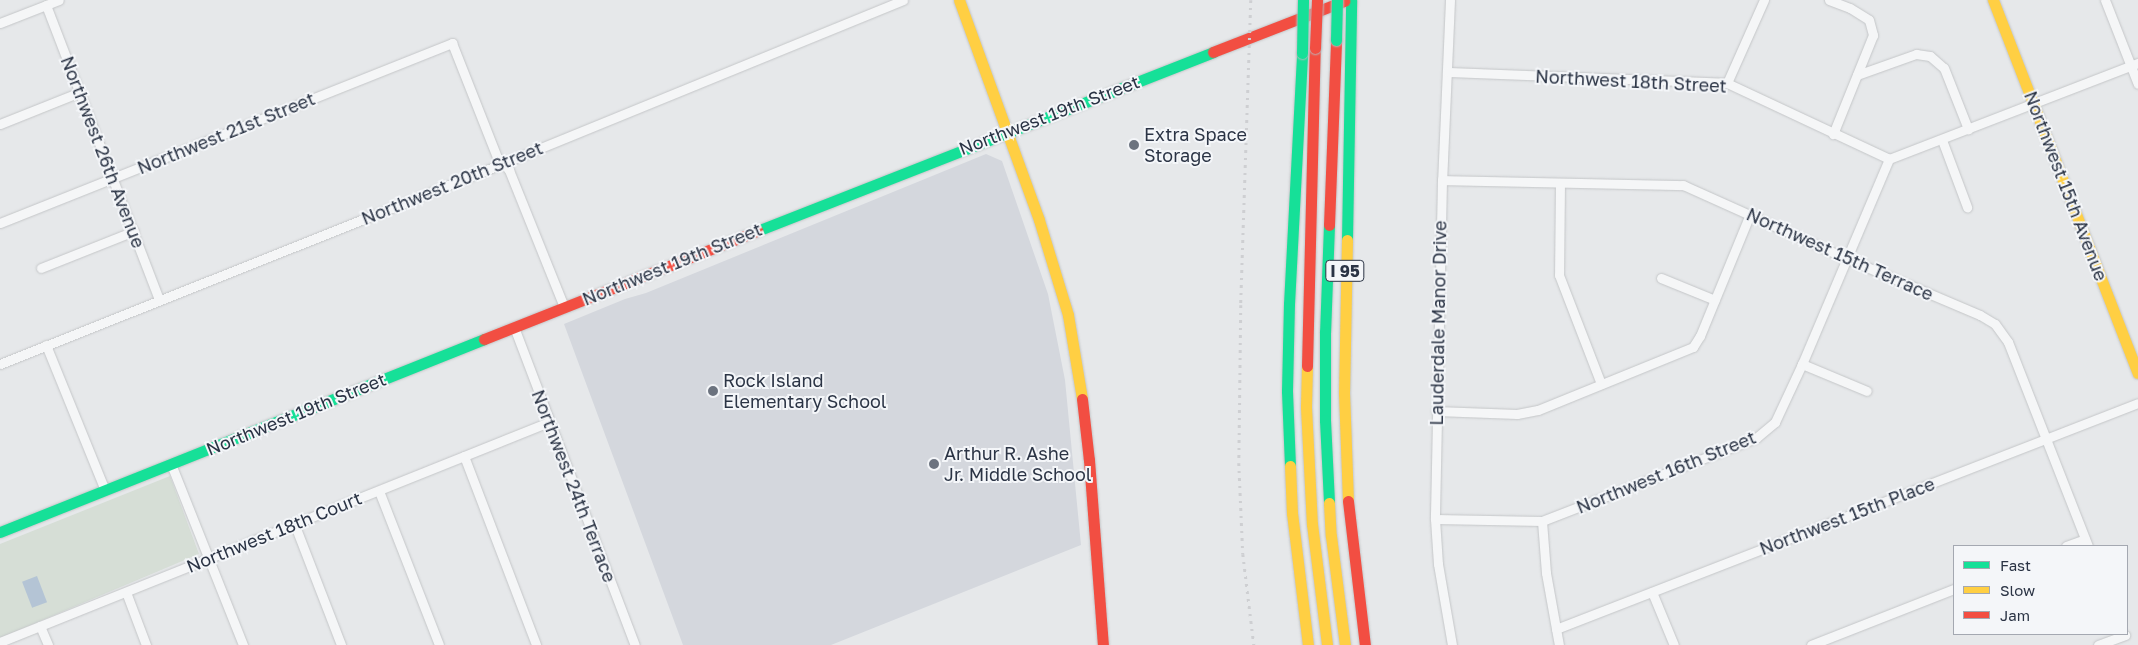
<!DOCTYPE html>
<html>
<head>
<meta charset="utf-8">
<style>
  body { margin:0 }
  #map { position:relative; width:2138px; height:645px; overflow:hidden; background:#e6e8ea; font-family:"Golos Text",sans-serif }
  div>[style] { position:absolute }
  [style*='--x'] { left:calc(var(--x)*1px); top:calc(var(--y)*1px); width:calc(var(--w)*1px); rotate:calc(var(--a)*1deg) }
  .built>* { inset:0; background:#d4d7dd }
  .green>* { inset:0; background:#d6ded6 }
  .water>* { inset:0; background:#b4c4d5; transform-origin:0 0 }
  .roads { filter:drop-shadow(0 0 1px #c4c6c8) drop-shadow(0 0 1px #c4c6c8) }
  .street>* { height:9px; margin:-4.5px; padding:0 4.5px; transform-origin:4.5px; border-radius:4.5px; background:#f5f6f7 }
  .fast>* { height:11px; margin:-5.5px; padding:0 5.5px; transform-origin:5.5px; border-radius:5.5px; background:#16e098 }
  .slow>* { height:11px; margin:-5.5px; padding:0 5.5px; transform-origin:5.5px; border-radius:5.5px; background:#ffcf43 }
  .jam>* { height:11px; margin:-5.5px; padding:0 5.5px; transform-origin:5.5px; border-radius:5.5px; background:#f24e42 }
  .rail>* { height:2.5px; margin-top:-1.25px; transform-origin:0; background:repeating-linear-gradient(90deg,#cecfd2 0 2.5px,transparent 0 7.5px) }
  .bridges { filter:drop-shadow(0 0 1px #b8bbbf) drop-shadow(0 0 1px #b8bbbf) }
  .fast-bridge>* { height:11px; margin:-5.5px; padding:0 5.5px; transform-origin:5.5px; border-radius:5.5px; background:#16e098 }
  .jam-bridge>* { height:11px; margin:-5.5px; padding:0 5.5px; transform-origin:5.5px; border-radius:5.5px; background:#f24e42 }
  .dots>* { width:14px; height:14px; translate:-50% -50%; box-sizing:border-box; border:2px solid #f4f6f9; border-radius:50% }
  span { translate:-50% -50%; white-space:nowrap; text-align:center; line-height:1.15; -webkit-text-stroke:4px #f4f6f9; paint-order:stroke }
  .shield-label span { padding:1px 4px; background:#f4f6f9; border:1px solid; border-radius:4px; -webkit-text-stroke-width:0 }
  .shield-label { font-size:16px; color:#2b3445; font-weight:700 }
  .street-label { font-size:18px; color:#2b3445 }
  .poi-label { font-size:18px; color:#2b3445 }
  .left { translate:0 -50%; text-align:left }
  .legend { position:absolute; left:1953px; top:545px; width:175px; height:90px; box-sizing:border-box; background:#f4f6f9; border:1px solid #a4a8b1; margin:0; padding:6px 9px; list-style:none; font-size:15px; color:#2b3445 }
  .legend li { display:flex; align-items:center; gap:10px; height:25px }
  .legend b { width:25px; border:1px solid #a4a8b1 }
</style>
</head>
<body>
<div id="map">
  <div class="built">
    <div style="clip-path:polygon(986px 154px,1002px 161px,1048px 294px,1065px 380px,1081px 545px,831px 645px,683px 645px,564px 324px,625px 299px,646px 293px)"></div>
  </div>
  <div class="green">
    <div style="clip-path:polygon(170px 476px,199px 554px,0 638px,0 544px)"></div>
  </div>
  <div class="water">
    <div style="left:37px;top:576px;width:28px;height:16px;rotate:69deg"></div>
  </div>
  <div class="roads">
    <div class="street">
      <div style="--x:1450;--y:0;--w:180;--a:92.5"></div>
      <div style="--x:1442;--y:180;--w:339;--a:91.2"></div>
      <div style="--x:1435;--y:519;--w:45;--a:86.2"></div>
      <div style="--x:1438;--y:564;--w:82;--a:80.2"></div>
      <div style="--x:1829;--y:0;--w:22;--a:21"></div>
      <div style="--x:1850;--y:8;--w:22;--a:32"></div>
      <div style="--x:1869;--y:20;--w:16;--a:75"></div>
      <div style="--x:1873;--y:35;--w:107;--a:112"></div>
      <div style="--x:2105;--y:0;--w:90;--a:68.6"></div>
      <div style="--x:46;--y:5;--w:315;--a:69"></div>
      <div style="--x:0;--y:23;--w:63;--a:-21.3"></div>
      <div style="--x:1447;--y:72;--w:280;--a:2.2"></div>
      <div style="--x:1727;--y:83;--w:179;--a:25.1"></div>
      <div style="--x:1857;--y:75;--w:63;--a:-19.6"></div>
      <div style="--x:1916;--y:54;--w:14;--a:8"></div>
      <div style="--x:1930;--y:56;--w:18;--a:41"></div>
      <div style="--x:1944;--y:68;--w:66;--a:68.5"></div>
      <div style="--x:1727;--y:83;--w:91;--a:-66"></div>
      <div style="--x:0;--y:124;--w:86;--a:-21.8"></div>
      <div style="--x:1942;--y:140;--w:72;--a:69.5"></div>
      <div style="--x:1442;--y:180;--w:241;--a:1.2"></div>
      <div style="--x:1683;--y:185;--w:181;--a:24.2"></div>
      <div style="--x:1848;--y:259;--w:143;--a:23"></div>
      <div style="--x:1980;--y:315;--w:17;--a:31"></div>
      <div style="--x:1995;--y:324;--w:22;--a:54"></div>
      <div style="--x:2008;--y:342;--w:219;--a:68.6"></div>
      <div style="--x:1560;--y:183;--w:92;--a:90.6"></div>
      <div style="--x:1559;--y:275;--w:117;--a:68.9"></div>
      <div style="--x:0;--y:223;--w:487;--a:-21.7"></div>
      <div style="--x:452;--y:43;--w:123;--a:68.5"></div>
      <div style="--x:497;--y:157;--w:18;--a:47"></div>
      <div style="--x:509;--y:170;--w:148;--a:68.1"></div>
      <div style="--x:41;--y:268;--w:100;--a:-21.7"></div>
      <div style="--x:1661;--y:278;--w:58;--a:22.2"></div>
      <div style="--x:514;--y:327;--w:340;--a:69.2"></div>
      <div style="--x:46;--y:345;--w:157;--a:67.9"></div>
      <div style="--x:0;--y:364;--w:543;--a:-21.74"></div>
      <div style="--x:504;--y:163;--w:431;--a:-22.2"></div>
      <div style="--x:1802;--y:364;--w:70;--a:22.6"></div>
      <div style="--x:1436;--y:411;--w:81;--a:2.1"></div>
      <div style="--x:1517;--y:414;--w:21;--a:-11"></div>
      <div style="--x:1538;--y:410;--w:167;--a:-22.1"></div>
      <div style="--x:1693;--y:347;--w:13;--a:-58"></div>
      <div style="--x:1700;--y:336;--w:132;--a:-67.7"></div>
      <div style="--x:464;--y:456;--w:202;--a:69.1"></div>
      <div style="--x:171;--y:464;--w:195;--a:68.3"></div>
      <div style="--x:379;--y:491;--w:165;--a:68.7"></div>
      <div style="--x:1435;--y:519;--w:107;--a:1.1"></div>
      <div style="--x:1542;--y:521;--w:230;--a:-21.2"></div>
      <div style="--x:1756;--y:438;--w:25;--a:-40"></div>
      <div style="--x:1775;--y:422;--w:64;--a:-65"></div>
      <div style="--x:1802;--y:364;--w:223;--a:-67"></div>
      <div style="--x:1889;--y:159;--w:267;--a:-21.1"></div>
      <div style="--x:1542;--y:521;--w:52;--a:85.6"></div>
      <div style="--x:1546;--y:573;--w:73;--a:79.8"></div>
      <div style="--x:294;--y:523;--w:131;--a:68.9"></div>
      <div style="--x:2066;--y:546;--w:20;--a:-20"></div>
      <div style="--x:126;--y:592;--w:57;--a:69.3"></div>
      <div style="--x:1652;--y:592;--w:57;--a:67.5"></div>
      <div style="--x:40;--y:626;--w:21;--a:67"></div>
      <div style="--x:1556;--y:629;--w:624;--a:-21.22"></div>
      <div style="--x:0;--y:642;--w:591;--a:-21.84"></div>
      <div style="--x:1811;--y:645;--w:154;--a:-21.4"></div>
      <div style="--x:2098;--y:645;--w:29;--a:-20"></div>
    </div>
    <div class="fast">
      <div style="--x:1329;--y:225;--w:107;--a:92.1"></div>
      <div style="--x:1325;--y:332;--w:88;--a:90"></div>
      <div style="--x:1325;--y:420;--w:83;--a:87.2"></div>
      <div style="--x:757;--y:231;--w:490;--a:-21.4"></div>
      <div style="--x:1347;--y:240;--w:240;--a:-89"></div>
      <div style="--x:1290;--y:466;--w:75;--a:-92.3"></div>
      <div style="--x:1287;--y:391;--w:87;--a:-88.7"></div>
      <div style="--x:1289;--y:304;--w:251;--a:-87"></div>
      <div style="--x:0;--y:532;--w:521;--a:-21.74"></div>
    </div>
    <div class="slow">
      <div style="--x:959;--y:0;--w:234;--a:70"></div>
      <div style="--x:1039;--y:220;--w:99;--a:73"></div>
      <div style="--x:1068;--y:315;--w:85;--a:80.5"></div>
      <div style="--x:1993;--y:0;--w:400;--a:68.8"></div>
      <div style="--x:1347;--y:240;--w:152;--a:91.1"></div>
      <div style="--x:1344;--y:392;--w:109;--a:87.9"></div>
      <div style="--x:1307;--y:366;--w:41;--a:91.4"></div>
      <div style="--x:1306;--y:407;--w:117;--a:87.1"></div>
      <div style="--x:1312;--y:524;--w:122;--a:82.9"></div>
      <div style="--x:1290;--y:466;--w:47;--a:87.6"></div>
      <div style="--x:1292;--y:513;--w:133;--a:83.1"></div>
      <div style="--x:1329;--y:503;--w:33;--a:87"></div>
      <div style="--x:1331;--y:536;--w:110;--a:82.7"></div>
    </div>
    <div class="jam">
      <div style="--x:1213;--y:52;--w:141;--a:-21.3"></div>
      <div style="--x:1329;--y:225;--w:185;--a:-87.8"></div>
      <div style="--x:484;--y:339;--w:294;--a:-21.6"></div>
      <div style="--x:1307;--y:366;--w:318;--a:-88.6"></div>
      <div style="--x:1082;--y:399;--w:61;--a:83.5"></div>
      <div style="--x:1089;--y:460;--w:186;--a:85.7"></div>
      <div style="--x:1348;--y:501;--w:145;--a:83.3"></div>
    </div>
  </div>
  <div class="rail">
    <div style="--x:1251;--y:0;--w:305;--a:91.9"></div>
    <div style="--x:1241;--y:305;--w:158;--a:90.7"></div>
    <div style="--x:1239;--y:463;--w:91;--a:87.5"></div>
    <div style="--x:1243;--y:554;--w:92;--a:83.1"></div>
  </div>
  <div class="bridges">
    <div class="fast-bridge">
      <div style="--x:1336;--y:40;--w:40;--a:-88.6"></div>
      <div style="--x:1302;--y:53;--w:53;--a:-88.9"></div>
    </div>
    <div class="jam-bridge">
      <div style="--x:1315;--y:48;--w:48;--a:-87.6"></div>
    </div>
  </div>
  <div class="dots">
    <div style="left:1134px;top:145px;background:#6c737f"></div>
    <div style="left:713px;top:391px;background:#6c737f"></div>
    <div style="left:934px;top:464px;background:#6c737f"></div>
  </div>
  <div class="shield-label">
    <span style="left:1345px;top:271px">I 95</span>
  </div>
  <div class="street-label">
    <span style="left:1631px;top:81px;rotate:3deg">Northwest 18th Street</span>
    <span style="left:1049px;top:115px;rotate:-21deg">Northwest 19th Street</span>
    <span style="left:226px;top:133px;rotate:-22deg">Northwest 21st Street</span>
    <span style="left:103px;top:152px;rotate:69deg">Northwest 26th Avenue</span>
    <span style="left:452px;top:183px;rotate:-22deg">Northwest 20th Street</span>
    <span style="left:2066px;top:186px;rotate:69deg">Northwest 15th Avenue</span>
    <span style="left:1840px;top:254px;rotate:24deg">Northwest 15th Terrace</span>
    <span style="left:672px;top:264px;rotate:-22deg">Northwest 19th Street</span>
    <span style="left:1438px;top:323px;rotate:-89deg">Lauderdale Manor Drive</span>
    <span style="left:296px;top:414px;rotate:-22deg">Northwest 19th Street</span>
    <span style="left:1666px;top:472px;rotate:-22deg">Northwest 16th Street</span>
    <span style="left:574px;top:486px;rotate:69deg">Northwest 24th Terrace</span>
    <span style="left:1847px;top:516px;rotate:-21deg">Northwest 15th Place</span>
    <span style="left:274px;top:532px;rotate:-22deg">Northwest 18th Court</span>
  </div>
  <div class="poi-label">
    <span class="left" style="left:1144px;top:145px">Extra Space<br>Storage</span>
    <span class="left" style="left:723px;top:391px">Rock Island<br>Elementary School</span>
    <span class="left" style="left:944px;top:464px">Arthur R. Ashe<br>Jr. Middle School</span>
  </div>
  <ul class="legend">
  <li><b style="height:6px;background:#16e098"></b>Fast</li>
  <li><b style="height:6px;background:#ffcf43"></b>Slow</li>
  <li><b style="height:6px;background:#f24e42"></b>Jam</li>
  </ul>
</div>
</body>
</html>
